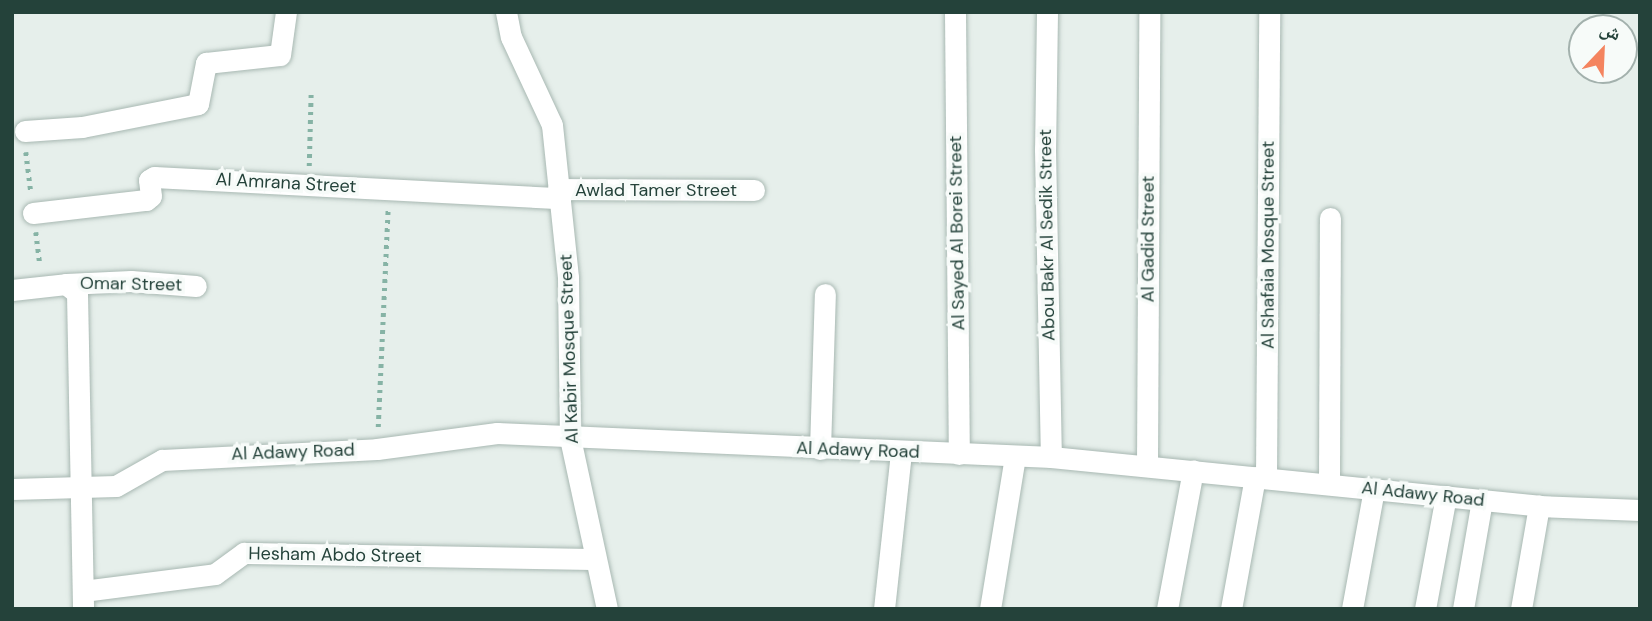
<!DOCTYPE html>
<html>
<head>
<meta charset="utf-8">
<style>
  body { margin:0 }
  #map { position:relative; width:1652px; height:621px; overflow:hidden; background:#e6efeb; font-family:"DM Sans","Noto Naskh Arabic",sans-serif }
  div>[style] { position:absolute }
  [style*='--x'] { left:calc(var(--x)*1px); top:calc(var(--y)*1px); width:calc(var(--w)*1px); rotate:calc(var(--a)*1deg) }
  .path>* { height:4.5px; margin-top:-2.25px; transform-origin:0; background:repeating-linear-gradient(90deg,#86b3a5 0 3.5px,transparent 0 8.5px) }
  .roads { filter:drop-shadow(0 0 2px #a8b8b2) drop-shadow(0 0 2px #a8b8b2) }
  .minor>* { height:21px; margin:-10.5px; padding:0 10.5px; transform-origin:10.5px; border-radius:10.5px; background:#fff }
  span { translate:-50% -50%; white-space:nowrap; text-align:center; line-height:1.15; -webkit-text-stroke:7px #f7fbf9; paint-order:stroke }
  .street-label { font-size:18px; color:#24423a }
  .frame { position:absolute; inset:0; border:14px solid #24423a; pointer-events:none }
  .north { position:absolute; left:1568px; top:14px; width:70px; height:70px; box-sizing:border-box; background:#f7fbf9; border:2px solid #a3b1ad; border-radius:50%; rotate:23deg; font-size:19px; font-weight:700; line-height:28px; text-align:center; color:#24423a }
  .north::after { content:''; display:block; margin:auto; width:24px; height:32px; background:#f4845f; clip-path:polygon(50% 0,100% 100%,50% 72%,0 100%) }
</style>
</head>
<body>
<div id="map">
  <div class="path">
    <div style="--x:26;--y:152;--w:40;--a:82.9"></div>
    <div style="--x:309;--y:166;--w:76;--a:-88.5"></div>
    <div style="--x:36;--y:232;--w:33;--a:83"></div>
    <div style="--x:378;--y:427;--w:218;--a:-87.4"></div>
  </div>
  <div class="roads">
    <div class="minor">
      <div style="--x:506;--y:12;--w:25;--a:79"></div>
      <div style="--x:511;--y:37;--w:97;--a:65"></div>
      <div style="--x:552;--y:125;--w:153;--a:84"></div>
      <div style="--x:568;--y:277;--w:161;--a:89.3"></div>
      <div style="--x:570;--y:438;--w:175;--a:77.8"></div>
      <div style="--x:955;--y:12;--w:442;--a:89.5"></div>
      <div style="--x:1047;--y:12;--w:137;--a:90.8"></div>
      <div style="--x:1045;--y:149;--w:308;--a:88.9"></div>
      <div style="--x:25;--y:131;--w:57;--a:-4"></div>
      <div style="--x:82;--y:127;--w:118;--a:-11.2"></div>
      <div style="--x:198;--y:104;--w:42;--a:-79"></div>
      <div style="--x:206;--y:63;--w:74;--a:-6.2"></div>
      <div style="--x:280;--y:55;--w:43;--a:-82.1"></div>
      <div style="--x:558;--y:189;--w:196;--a:0.3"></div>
      <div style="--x:33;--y:213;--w:114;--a:-6.6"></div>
      <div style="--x:146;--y:200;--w:6;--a:-39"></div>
      <div style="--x:151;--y:196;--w:16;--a:-97"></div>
      <div style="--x:149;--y:180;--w:6;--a:-31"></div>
      <div style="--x:154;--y:177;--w:407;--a:3"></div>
      <div style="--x:66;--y:284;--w:65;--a:-2.6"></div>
      <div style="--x:131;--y:281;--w:65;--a:4.4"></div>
      <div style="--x:12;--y:290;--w:54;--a:-6.3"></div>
      <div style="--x:66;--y:284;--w:14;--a:39"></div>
      <div style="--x:77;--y:293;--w:316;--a:88.9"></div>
      <div style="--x:820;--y:449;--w:155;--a:-88.2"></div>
      <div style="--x:1147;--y:465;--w:453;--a:-89.7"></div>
      <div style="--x:1266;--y:478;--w:466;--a:-89.6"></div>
      <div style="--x:1329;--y:484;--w:266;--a:-89.8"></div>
      <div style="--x:12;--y:489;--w:104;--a:-1.7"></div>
      <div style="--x:116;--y:486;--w:53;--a:-29.5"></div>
      <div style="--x:162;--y:460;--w:215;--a:-2.9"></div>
      <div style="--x:377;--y:449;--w:121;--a:-7.6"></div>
      <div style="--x:497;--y:433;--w:555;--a:2.48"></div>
      <div style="--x:1051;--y:457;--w:490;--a:5.7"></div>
      <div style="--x:1539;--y:506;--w:101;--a:2.3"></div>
      <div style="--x:83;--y:591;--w:133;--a:-7.3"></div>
      <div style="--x:215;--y:574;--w:36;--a:-36"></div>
      <div style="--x:244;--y:553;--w:351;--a:1"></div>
      <div style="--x:884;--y:609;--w:158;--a:-83.8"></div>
      <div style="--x:990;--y:609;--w:154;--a:-80.7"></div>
      <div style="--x:1167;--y:609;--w:141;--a:-79.4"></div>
      <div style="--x:1231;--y:609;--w:134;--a:-79.7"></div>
      <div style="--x:1352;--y:609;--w:122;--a:-79.6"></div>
      <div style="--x:1425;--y:609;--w:115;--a:-79.5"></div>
      <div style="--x:1463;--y:609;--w:111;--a:-80.1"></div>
      <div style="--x:1521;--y:609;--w:105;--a:-80.1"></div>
    </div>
  </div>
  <div class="street-label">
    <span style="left:286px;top:183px;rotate:3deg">Al Amrana Street</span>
    <span style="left:656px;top:190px">Awlad Tamer Street</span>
    <span style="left:957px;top:233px;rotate:-91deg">Al Sayed Al Borei Street</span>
    <span style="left:1047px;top:235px;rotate:-91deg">Abou Bakr Al Sedik Street</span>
    <span style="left:1148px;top:239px;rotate:-90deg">Al Gadid Street</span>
    <span style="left:1268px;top:245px;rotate:-90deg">Al Shafaia Mosque Street</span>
    <span style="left:131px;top:284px;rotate:1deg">Omar Street</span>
    <span style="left:569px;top:349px;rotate:-92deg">Al Kabir Mosque Street</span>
    <span style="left:858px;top:450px;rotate:2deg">Al Adawy Road</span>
    <span style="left:293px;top:452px;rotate:-2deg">Al Adawy Road</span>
    <span style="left:1423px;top:494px;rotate:6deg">Al Adawy Road</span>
    <span style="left:335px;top:555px;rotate:1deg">Hesham Abdo Street</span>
  </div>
  <div class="frame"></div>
  <div class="north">ش</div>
</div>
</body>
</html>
